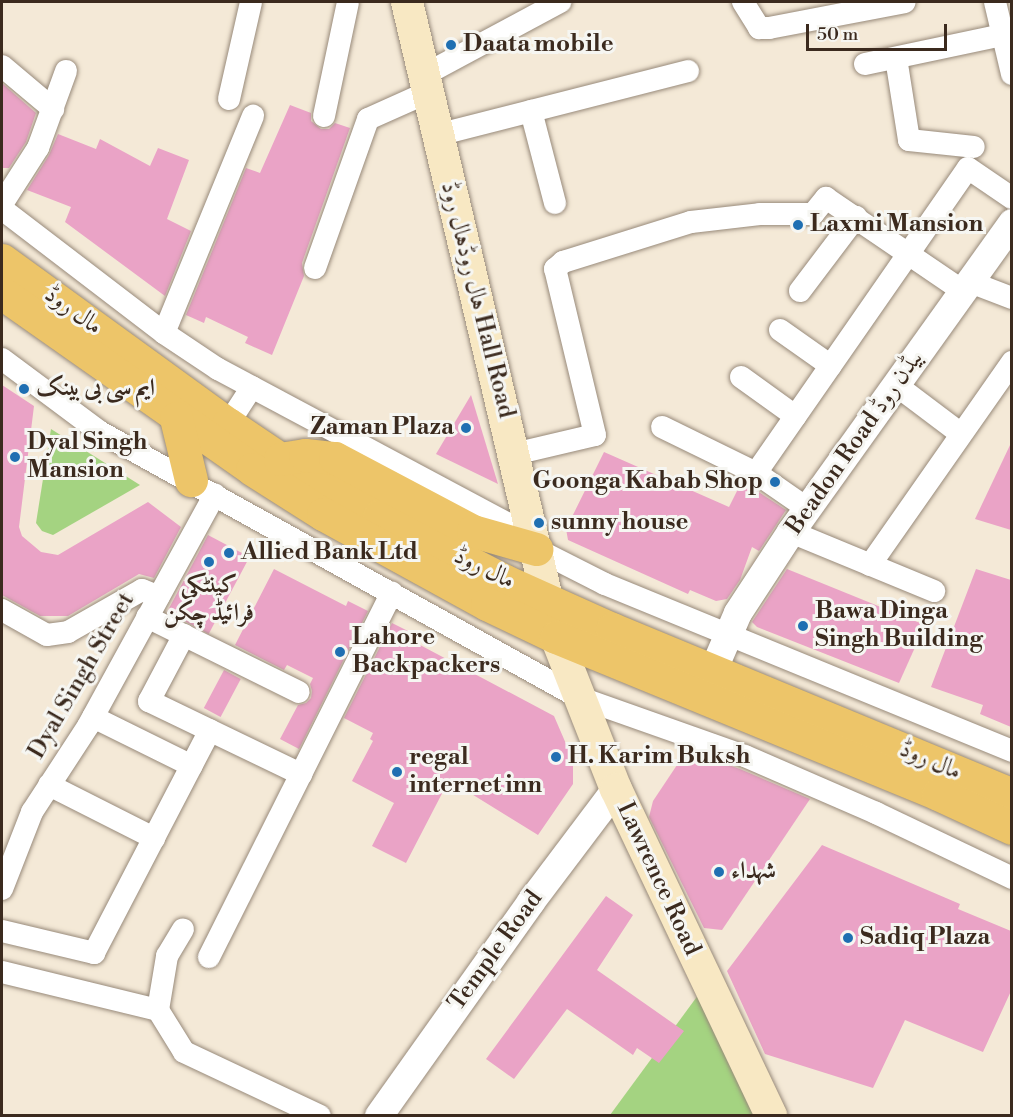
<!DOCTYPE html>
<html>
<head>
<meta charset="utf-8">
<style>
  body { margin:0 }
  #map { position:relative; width:1013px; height:1117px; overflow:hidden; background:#f4e9d7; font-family:"Libre Bodoni",Amiri,serif }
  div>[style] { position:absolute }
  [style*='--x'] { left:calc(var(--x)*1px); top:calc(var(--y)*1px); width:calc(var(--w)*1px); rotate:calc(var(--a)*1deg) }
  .green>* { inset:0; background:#a4d381 }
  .building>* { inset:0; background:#eaa3c6; transform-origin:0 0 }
  .roads { filter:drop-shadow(0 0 2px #988a7a) drop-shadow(0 0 2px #988a7a) }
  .minor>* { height:22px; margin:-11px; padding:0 11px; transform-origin:11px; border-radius:11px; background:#fff }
  .tertiary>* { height:28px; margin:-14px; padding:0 14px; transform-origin:14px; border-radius:14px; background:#fff }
  .secondary>* { height:32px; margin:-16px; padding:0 16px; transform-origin:16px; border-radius:16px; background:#f8e8c3 }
  .primary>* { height:33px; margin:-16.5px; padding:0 16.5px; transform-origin:16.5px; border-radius:16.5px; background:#edc569 }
  .dots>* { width:16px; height:16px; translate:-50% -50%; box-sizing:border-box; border:3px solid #f6f6f2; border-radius:50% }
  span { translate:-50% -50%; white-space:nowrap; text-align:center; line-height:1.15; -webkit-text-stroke:6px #f6f6f2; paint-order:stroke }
  .poi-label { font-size:24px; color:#3b2a1e; font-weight:700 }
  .left { translate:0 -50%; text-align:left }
  .right { translate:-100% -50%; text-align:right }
  .street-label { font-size:24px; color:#3b2a1e }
  .frame { position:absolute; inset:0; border:3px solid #3b2a1e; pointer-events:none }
  .scale { position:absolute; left:806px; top:24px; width:141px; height:27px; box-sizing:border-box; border:3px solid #3b2a1e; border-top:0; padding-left:8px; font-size:18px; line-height:21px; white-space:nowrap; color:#3b2a1e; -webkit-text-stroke:4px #f6f6f2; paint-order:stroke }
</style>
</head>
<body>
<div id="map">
  <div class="green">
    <div style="clip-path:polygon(51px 429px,140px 485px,53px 535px,42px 531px,36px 523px)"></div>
    <div style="clip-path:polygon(707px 983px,771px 1115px,610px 1115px)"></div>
  </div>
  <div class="building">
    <div style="clip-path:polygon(2px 83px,36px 113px,26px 142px,9px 168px,2px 168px)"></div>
    <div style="clip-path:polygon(290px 105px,311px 113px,311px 121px,321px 129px,329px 129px,335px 123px,350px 128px,302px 263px,304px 276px,272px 355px,245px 343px,248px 337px,206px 317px,204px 323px,186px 315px,246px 168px,260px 173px)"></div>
    <div style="clip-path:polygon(58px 134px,96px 149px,100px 139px,150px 166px,158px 148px,189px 160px,167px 219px,191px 231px,165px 296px,65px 222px,71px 207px,27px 190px,49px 155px)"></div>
    <div style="clip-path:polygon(2px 385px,34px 406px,19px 527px,22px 536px,41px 552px,58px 555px,148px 502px,181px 527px,154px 578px,139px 574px,68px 616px,40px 616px,2px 595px)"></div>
    <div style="clip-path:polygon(471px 395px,498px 484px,436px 454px)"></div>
    <div style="clip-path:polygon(1011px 443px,1011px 530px,975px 519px)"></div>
    <div style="clip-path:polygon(604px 452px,729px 507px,742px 481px,786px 510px,759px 551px,752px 547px,740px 580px,727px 599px,716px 601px,690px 590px,688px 594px,568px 540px,566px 529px)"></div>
    <div style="left:208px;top:535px;width:47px;height:87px;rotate:28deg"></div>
    <div style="clip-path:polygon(274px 569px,346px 606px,348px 601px,368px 611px,299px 749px,280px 739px,298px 705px,306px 703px,311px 698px,312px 691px,310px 684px,313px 678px,287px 665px,284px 670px,235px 645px)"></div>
    <div style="clip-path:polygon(787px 569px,925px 625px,899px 683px,757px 627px,752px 622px)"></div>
    <div style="clip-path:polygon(976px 569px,1011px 580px,1011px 727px,980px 714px,983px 705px,931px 687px)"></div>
    <div style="clip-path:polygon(392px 623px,408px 631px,405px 637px,554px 716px,573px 760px,573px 784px,538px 835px,449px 780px,406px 863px,372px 846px,394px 803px,352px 781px,373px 741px,370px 739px,373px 733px,344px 718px)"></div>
    <div style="left:224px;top:670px;width:19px;height:43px;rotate:28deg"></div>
    <div style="clip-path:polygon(687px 750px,740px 769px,810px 799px,722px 930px,704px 928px,649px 817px,653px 801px)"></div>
    <div style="clip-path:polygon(822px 845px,960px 904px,958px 909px,1011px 931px,1011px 991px,983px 1052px,905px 1020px,873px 1088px,765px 1054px,727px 971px)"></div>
    <div style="clip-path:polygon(606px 896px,633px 915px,597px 970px,684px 1031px,659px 1063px,637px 1048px,633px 1055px,567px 1009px,514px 1079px,486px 1059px)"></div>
  </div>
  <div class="roads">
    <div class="minor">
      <div style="--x:743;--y:2;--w:31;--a:58"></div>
      <div style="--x:759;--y:28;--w:10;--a:0"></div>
      <div style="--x:769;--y:28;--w:138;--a:-10.8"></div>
      <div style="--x:995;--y:2;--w:74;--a:76.7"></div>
      <div style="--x:896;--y:58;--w:83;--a:81"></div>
      <div style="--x:909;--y:140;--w:65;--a:6.1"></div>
      <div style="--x:865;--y:64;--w:150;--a:-11.9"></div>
      <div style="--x:2;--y:66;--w:67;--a:40.1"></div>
      <div style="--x:422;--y:76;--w:157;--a:-28.2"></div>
      <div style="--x:229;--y:99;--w:99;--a:-77.2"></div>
      <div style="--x:531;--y:111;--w:95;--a:75.4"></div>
      <div style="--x:324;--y:116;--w:116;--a:-78.1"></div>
      <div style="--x:437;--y:135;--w:259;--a:-14.3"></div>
      <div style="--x:2;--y:204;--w:67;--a:-57.3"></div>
      <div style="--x:38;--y:148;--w:82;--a:-70"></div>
      <div style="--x:2;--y:209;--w:204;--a:37.4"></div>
      <div style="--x:164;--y:333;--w:65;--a:33.7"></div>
      <div style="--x:218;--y:369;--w:327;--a:28.1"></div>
      <div style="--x:506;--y:523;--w:40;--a:41"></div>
      <div style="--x:536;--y:549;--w:77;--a:26.9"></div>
      <div style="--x:605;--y:584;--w:440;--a:22.3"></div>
      <div style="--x:315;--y:268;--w:158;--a:-70.4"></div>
      <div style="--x:368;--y:119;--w:64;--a:-24.1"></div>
      <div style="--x:970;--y:282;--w:45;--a:20.9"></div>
      <div style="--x:800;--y:291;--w:93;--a:-52.9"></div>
      <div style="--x:780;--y:330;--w:62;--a:35.2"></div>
      <div style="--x:164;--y:333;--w:235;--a:-67.7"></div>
      <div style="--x:2;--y:359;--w:122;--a:36.7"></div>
      <div style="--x:100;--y:432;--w:547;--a:29"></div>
      <div style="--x:578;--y:697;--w:177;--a:19.5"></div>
      <div style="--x:745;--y:756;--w:143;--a:23.5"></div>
      <div style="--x:876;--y:813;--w:151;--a:25.5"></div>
      <div style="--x:741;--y:377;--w:67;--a:35.8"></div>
      <div style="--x:896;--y:385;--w:81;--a:37"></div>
      <div style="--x:228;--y:424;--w:44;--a:-57"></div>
      <div style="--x:662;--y:427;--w:105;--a:26.1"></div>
      <div style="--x:514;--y:454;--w:83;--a:-13.2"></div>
      <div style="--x:595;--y:435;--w:171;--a:-103.5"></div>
      <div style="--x:555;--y:269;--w:11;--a:-41"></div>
      <div style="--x:563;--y:262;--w:134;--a:-17.4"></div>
      <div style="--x:691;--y:222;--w:69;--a:-6.6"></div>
      <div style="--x:760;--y:214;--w:53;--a:0"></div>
      <div style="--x:813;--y:214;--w:21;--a:-51"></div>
      <div style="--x:826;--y:198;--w:166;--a:34.2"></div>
      <div style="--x:808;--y:509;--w:63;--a:-145.3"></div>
      <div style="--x:756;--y:473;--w:371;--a:-55.2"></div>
      <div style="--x:968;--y:168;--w:53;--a:34.3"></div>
      <div style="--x:791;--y:532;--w:155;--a:22.4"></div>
      <div style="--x:870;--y:565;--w:248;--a:-55"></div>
      <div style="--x:2;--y:610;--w:51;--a:29.1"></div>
      <div style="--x:47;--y:635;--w:21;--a:-8"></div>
      <div style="--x:68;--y:632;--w:85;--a:-29.6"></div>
      <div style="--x:142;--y:590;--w:18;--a:22"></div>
      <div style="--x:147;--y:617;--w:169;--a:26.3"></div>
      <div style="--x:184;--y:635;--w:75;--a:117.9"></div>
      <div style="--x:149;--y:701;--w:169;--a:25.7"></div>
      <div style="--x:301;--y:774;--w:203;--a:-63.4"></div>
      <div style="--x:93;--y:717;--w:110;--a:26.3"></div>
      <div style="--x:49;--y:785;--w:118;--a:26.8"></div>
      <div style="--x:2;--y:889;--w:83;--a:-68.7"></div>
      <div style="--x:32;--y:812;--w:103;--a:-56.9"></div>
      <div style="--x:88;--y:726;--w:264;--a:-61.3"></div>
      <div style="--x:2;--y:931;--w:95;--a:13.4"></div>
      <div style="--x:94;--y:953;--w:251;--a:-62.5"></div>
      <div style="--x:209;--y:957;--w:205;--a:-63.3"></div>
      <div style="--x:2;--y:972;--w:161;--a:13.7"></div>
      <div style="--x:158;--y:1010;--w:49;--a:58.2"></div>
      <div style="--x:184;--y:1052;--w:150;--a:25.2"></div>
      <div style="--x:158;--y:1010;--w:55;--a:-80.5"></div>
      <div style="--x:167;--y:956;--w:31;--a:-59"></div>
    </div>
    <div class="tertiary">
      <div style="--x:713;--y:671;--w:63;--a:-66.7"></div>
      <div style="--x:738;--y:613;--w:97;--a:-56.8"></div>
      <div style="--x:791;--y:532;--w:380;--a:-54.4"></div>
      <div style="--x:379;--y:1116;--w:262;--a:-54.6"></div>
      <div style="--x:531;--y:902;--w:141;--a:-53"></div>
    </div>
    <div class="secondary">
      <div style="--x:407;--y:2;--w:652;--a:76.79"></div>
      <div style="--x:556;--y:637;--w:163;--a:68.5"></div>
      <div style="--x:616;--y:789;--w:362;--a:64.6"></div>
    </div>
    <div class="primary">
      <div style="--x:2;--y:260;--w:279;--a:36"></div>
      <div style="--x:228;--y:424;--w:63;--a:33.9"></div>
      <div style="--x:280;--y:459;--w:114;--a:29.9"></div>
      <div style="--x:379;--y:516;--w:142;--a:27.3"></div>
      <div style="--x:505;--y:581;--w:117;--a:24.2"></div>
      <div style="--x:612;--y:629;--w:433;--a:22.5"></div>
      <div style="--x:2;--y:293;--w:306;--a:35.1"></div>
      <div style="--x:252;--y:469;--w:84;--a:32.4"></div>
      <div style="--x:323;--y:514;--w:187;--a:28.8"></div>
      <div style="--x:487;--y:604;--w:76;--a:25.6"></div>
      <div style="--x:556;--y:637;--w:413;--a:22.3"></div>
      <div style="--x:938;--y:794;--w:81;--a:24.7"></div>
      <div style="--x:176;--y:418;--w:64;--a:76.4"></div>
      <div style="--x:280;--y:459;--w:25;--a:-9"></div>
      <div style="--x:305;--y:455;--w:30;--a:6"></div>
      <div style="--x:335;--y:458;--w:156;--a:27.9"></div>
      <div style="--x:473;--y:531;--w:66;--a:15.9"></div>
    </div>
  </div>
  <div class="dots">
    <div style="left:451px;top:45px;background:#1f6fb2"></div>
    <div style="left:798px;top:225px;background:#1f6fb2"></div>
    <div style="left:24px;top:389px;background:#1f6fb2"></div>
    <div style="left:466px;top:428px;background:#1f6fb2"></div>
    <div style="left:15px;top:457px;background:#1f6fb2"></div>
    <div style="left:775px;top:482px;background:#1f6fb2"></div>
    <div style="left:539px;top:523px;background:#1f6fb2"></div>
    <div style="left:229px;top:553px;background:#1f6fb2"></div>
    <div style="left:209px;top:562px;background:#1f6fb2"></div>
    <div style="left:803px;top:626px;background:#1f6fb2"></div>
    <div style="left:340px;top:652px;background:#1f6fb2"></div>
    <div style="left:556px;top:757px;background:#1f6fb2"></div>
    <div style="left:397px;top:772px;background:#1f6fb2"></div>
    <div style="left:719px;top:872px;background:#1f6fb2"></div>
    <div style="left:848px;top:938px;background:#1f6fb2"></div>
  </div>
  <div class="poi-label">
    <span class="left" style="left:463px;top:45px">Daata mobile</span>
    <span class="left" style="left:810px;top:225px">Laxmi Mansion</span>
    <span class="left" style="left:36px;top:389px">ایم سی بی بینک</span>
    <span class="right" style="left:454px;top:428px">Zaman Plaza</span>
    <span class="left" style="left:27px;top:457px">Dyal Singh<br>Mansion</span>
    <span class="right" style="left:763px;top:482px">Goonga Kabab Shop</span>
    <span class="left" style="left:551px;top:523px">sunny house</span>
    <span class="left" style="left:241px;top:553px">Allied Bank Ltd</span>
    <span style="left:209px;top:600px">کینٹکی<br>فرائیڈ چکن</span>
    <span class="left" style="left:815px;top:626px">Bawa Dinga<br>Singh Building</span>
    <span class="left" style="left:352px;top:652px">Lahore<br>Backpackers</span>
    <span class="left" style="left:568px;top:757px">H. Karim Buksh</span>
    <span class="left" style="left:409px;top:772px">regal<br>internet inn</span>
    <span class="left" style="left:731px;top:872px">شہداء</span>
    <span class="left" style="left:860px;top:938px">Sadiq Plaza</span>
  </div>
  <div class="street-label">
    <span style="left:477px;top:300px;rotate:76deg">ہال روڈہال روڈ Hall Road</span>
    <span style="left:73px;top:311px;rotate:36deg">مال روڈ</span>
    <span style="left:855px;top:443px;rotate:-55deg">Beadon Road بیڈن روڈ</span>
    <span style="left:484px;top:569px;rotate:26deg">مال روڈ</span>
    <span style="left:82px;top:676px;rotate:-60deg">Dyal Singh Street</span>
    <span style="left:930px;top:761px;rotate:23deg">مال روڈ</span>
    <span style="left:658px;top:879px;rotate:65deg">Lawrence Road</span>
    <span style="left:496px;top:951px;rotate:-54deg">Temple Road</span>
  </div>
  <div class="frame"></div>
  <div class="scale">50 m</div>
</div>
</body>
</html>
